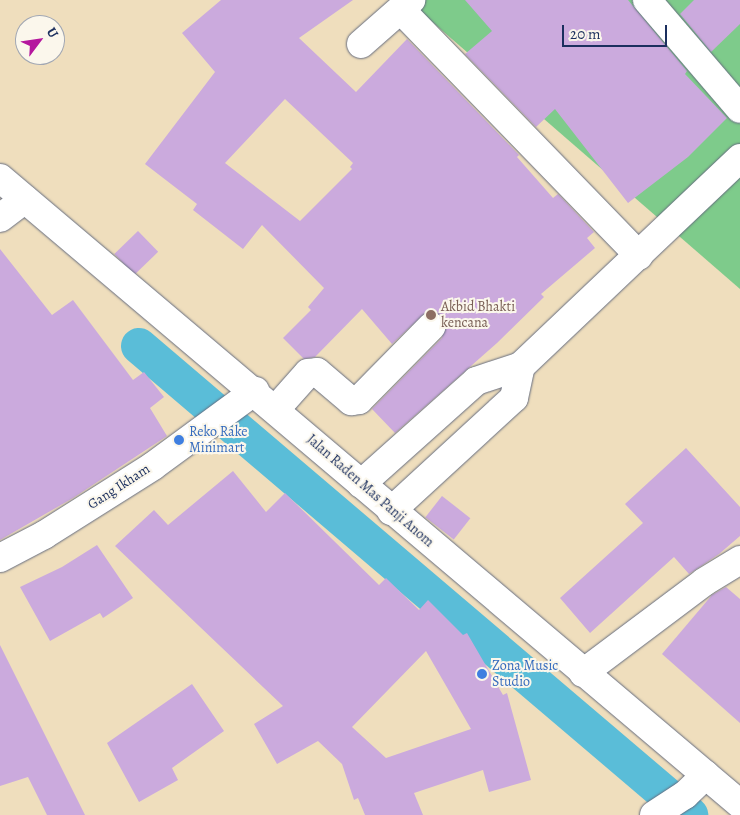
<!DOCTYPE html>
<html>
<head>
<meta charset="utf-8">
<style>
  body { margin:0 }
  #map { position:relative; width:740px; height:815px; overflow:hidden; background:#efdebd; font-family:Alegreya,serif }
  div>[style] { position:absolute }
  [style*='--x'] { left:calc(var(--x)*1px); top:calc(var(--y)*1px); width:calc(var(--w)*1px); rotate:calc(var(--a)*1deg) }
  .green>* { inset:0; background:#7ecb8b }
  .canal>* { height:36px; margin:-18px; padding:0 18px; transform-origin:18px; border-radius:18px; background:#5abdd8 }
  .building>* { inset:0; background:#cbaadd; transform-origin:0 0 }
  .roads { filter:drop-shadow(0 0 1px #656c7f) drop-shadow(0 0 1px #656c7f) }
  .minor>* { height:28px; margin:-14px; padding:0 14px; transform-origin:14px; border-radius:14px; background:#fff }
  .dots>* { width:14px; height:14px; translate:-50% -50%; box-sizing:border-box; border:2px solid #fbf7ec; border-radius:50% }
  span { translate:-50% -50%; white-space:nowrap; text-align:center; line-height:1.15; -webkit-text-stroke:4px #fbf7ec; paint-order:stroke }
  .education-label { font-size:14px; color:#785e54 }
  .left { translate:0 -50%; text-align:left }
  .shop-label { font-size:14px; color:#366cbe }
  .street-label { font-size:14px; color:#1b2f5e }
  .north { position:absolute; left:15px; top:15px; width:50px; height:50px; box-sizing:border-box; background:#fbf7ec; border:1px solid #a1a7b3; border-radius:50%; rotate:59deg; font-size:14px; font-weight:700; line-height:20px; text-align:center; color:#1b2f5e }
  .north::after { content:''; display:block; margin:auto; width:18px; height:22px; background:#b5179e; clip-path:polygon(50% 0,100% 100%,50% 72%,0 100%) }
  .scale { position:absolute; left:562px; top:25px; width:105px; height:22px; box-sizing:border-box; border:2px solid #1b2f5e; border-top:0; padding-left:6px; font-size:15px; line-height:18px; white-space:nowrap; color:#1b2f5e; -webkit-text-stroke:4px #fbf7ec; paint-order:stroke }
</style>
</head>
<body>
<div id="map">
  <div class="green">
    <div style="clip-path:polygon(407px 0,740px 0,740px 289px)"></div>
  </div>
  <div class="canal">
    <div style="--x:139;--y:346;--w:724;--a:40.4"></div>
  </div>
  <div class="building">
    <div style="clip-path:polygon(evenodd,221px 0,353px 0,299px 38px,356px 92px,407px 39px,519px 155px,517px 157px,553px 198px,558px 194px,594px 232px,587px 238px,595px 248px,541px 294px,544px 297px,497px 343px,395px 433px,372px 409px,442px 338px,446px 323px,442px 316px,426px 312px,392px 344px,362px 309px,315px 357px,304px 359px,283px 338px,311px 310px,308px 307px,324px 288px,262px 225px,243px 249px,193px 210px,197px 204px,145px 164px,215px 72px,182px 33px,221px 0,285px 99px,353px 163px,350px 167px,352px 169px,300px 221px,225px 163px,285px 99px)"></div>
    <div style="clip-path:polygon(465px 0,628px 0,687px 71px,685px 74px,727px 118px,688px 157px,628px 203px,555px 109px,536px 127px,465px 54px,492px 31px)"></div>
    <div style="clip-path:polygon(694px 0,740px 0,740px 24px,711px 52px,680px 14px)"></div>
    <div style="left:138px;top:231px;width:29px;height:33px;rotate:46deg"></div>
    <div style="clip-path:polygon(0 249px,52px 315px,73px 300px,133px 380px,144px 372px,164px 397px,150px 408px,167px 436px,73px 498px,0 540px)"></div>
    <div style="clip-path:polygon(686px 448px,740px 507px,740px 536px,719px 554px,689px 574px,674px 557px,590px 633px,560px 598px,643px 523px,625px 504px)"></div>
    <div style="clip-path:polygon(evenodd,233px 471px,266px 512px,285px 493px,379px 585px,386px 578px,419px 610px,428px 600px,463px 635px,467px 633px,503px 695px,507px 693px,531px 780px,489px 792px,483px 770px,414px 793px,423px 815px,365px 815px,358px 798px,354px 800px,342px 764px,318px 741px,277px 764px,254px 724px,283px 706px,115px 546px,154px 510px,168px 525px,233px 471px,426px 651px,471px 729px,386px 758px,352px 727px,426px 651px)"></div>
    <div style="left:442px;top:496px;width:36px;height:27px;rotate:38deg"></div>
    <div style="clip-path:polygon(97px 545px,133px 598px,103px 618px,100px 613px,50px 641px,20px 587px,62px 567px)"></div>
    <div style="clip-path:polygon(726px 587px,740px 599px,740px 723px,662px 654px,712px 595px)"></div>
    <div style="clip-path:polygon(0 645px,85px 815px,47px 815px,28px 777px,0 786px)"></div>
    <div style="clip-path:polygon(192px 684px,224px 731px,172px 768px,178px 780px,139px 802px,107px 743px)"></div>
  </div>
  <div class="roads">
    <div class="minor">
      <div style="--x:647;--y:0;--w:143;--a:49.5"></div>
      <div style="--x:401;--y:10;--w:342;--a:45.9"></div>
      <div style="--x:361;--y:44;--w:67;--a:-41.3"></div>
      <div style="--x:0;--y:178;--w:969;--a:40.23"></div>
      <div style="--x:0;--y:218;--w:31;--a:-37"></div>
      <div style="--x:276;--y:409;--w:48;--a:-48.4"></div>
      <div style="--x:308;--y:373;--w:9;--a:-6"></div>
      <div style="--x:317;--y:372;--w:45;--a:40.5"></div>
      <div style="--x:351;--y:401;--w:8;--a:-7"></div>
      <div style="--x:359;--y:400;--w:103;--a:-45.4"></div>
      <div style="--x:361;--y:484;--w:154;--a:-41.8"></div>
      <div style="--x:476;--y:381;--w:47;--a:-18.4"></div>
      <div style="--x:521;--y:366;--w:302;--a:-43.5"></div>
      <div style="--x:391;--y:511;--w:167;--a:-42.6"></div>
      <div style="--x:514;--y:398;--w:33;--a:-78"></div>
      <div style="--x:0;--y:558;--w:50;--a:-27.6"></div>
      <div style="--x:44;--y:535;--w:129;--a:-32.3"></div>
      <div style="--x:153;--y:466;--w:127;--a:-36.3"></div>
      <div style="--x:583;--y:673;--w:151;--a:-36.9"></div>
      <div style="--x:704;--y:582;--w:42;--a:-31.4"></div>
      <div style="--x:654;--y:815;--w:37;--a:-33"></div>
      <div style="--x:685;--y:795;--w:29;--a:-44"></div>
    </div>
  </div>
  <div class="dots">
    <div style="left:431px;top:315px;background:#8d6e63"></div>
    <div style="left:179px;top:440px;background:#3f7fe0"></div>
    <div style="left:482px;top:674px;background:#3f7fe0"></div>
  </div>
  <div class="education-label">
    <span class="left" style="left:441px;top:315px">Akbid Bhakti<br>kencana</span>
  </div>
  <div class="shop-label">
    <span class="left" style="left:189px;top:440px">Reko Rake<br>Minimart</span>
    <span class="left" style="left:492px;top:674px">Zona Music<br>Studio</span>
  </div>
  <div class="street-label">
    <span style="left:119px;top:487px;rotate:-33deg">Gang Ikham</span>
    <span style="left:370px;top:491px;rotate:41deg">Jalan Raden Mas Panji Anom</span>
  </div>
  <div class="north">U</div>
  <div class="scale">20 m</div>
</div>
</body>
</html>
